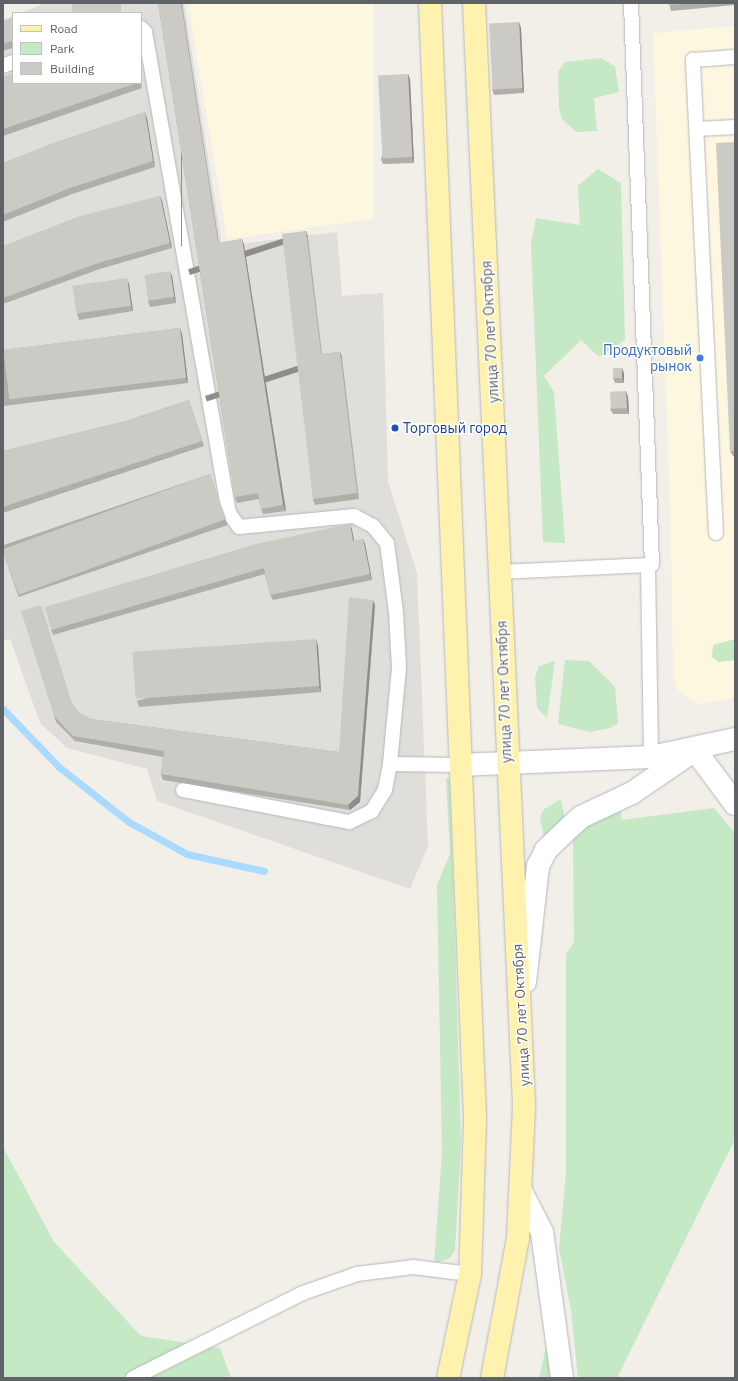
<!DOCTYPE html>
<html>
<head>
<meta charset="utf-8">
<style>
  body { margin:0 }
  #map { position:relative; width:738px; height:1381px; overflow:hidden; background:#f1efe8; font-family:"IBM Plex Sans",sans-serif }
  div>[style] { position:absolute }
  [style*='--x'] { left:calc(var(--x)*1px); top:calc(var(--y)*1px); width:calc(var(--w)*1px); rotate:calc(var(--a)*1deg) }
  .commercial>* { inset:0; background:#fef7e0 }
  .industrial>* { inset:0; background:#e0deda }
  .green>* { inset:0; background:#c5e8c5 }
  .stream>* { height:7px; margin:-3.5px; padding:0 3.5px; transform-origin:3.5px; border-radius:3.5px; background:#aadaff }
  .roads { filter:drop-shadow(0 0 1px #b5b8bc) drop-shadow(0 0 1px #b5b8bc) }
  .lane>* { height:14px; margin:-7px; padding:0 7px; transform-origin:7px; border-radius:7px; background:#fff }
  .street>* { height:22px; margin:-11px; padding:0 11px; transform-origin:11px; border-radius:11px; background:#fff }
  .primary>* { height:22px; margin:-11px; padding:0 11px; transform-origin:11px; border-radius:11px; background:#fff2af }
  .wall>* { inset:0; background:#afaea9; transform-origin:0 0 }
  .shaded-wall>* { inset:0; background:#8f8d8a; transform-origin:0 0 }
  .building>* { inset:0; background:#cccac5; transform-origin:0 0 }
  .dots>* { width:11px; height:11px; translate:-50% -50%; box-sizing:border-box; border:2px solid #fff; border-radius:50% }
  span { translate:-50% -50%; white-space:nowrap; text-align:center; line-height:1.15; -webkit-text-stroke:3px #fff; paint-order:stroke }
  .street-label { font-size:14px; color:#5f6368 }
  .shop-label { font-size:14px; color:#366cbe }
  .right { translate:-100% -50%; text-align:right }
  .transit-label { font-size:14px; color:#164399 }
  .left { translate:0 -50%; text-align:left }
  .frame { position:absolute; inset:0; border:4px solid #5f6368; pointer-events:none }
  .legend { position:absolute; left:12px; top:12px; width:130px; height:72px; box-sizing:border-box; background:#fff; border:1px solid #bfc1c3; margin:0; padding:5px 7px; list-style:none; font-size:12px; color:#5f6368 }
  .legend li { display:flex; align-items:center; gap:8px; height:20px }
  .legend b { width:20px; border:1px solid #bfc1c3 }
</style>
</head>
<body>
<div id="map">
  <div class="commercial">
    <div style="clip-path:polygon(188px 3px,374px 3px,374px 219px,227px 239px)"></div>
    <div style="clip-path:polygon(735px 26px,735px 698px,696px 704px,677px 689px,673px 674px,671px 532px,653px 33px)"></div>
  </div>
  <div class="industrial">
    <div style="clip-path:polygon(45px 3px,184px 3px,222px 246px,337px 232px,342px 296px,383px 293px,388px 481px,417px 573px,428px 846px,410px 889px,157px 801px,147px 769px,67px 748px,40px 723px,10px 639px,3px 640px,3px 20px,13px 16px,13px 83px,141px 83px,141px 13px,21px 13px)"></div>
  </div>
  <div class="green">
    <div style="clip-path:polygon(600px 58px,615px 66px,619px 92px,594px 98px,597px 131px,576px 132px,562px 119px,559px 108px,558px 72px,565px 62px)"></div>
    <div style="clip-path:polygon(598px 169px,621px 183px,625px 340px,599px 357px,581px 340px,544px 376px,554px 392px,565px 543px,543px 542px,531px 244px,536px 218px,580px 225px,578px 186px)"></div>
    <div style="clip-path:polygon(735px 639px,735px 660px,719px 662px,712px 657px,713px 645px)"></div>
    <div style="clip-path:polygon(565px 660px,589px 661px,615px 687px,618px 723px,610px 728px,590px 732px,558px 724px)"></div>
    <div style="clip-path:polygon(555px 661px,547px 718px,537px 708px,535px 678px,539px 666px)"></div>
    <div style="clip-path:polygon(446px 778px,450px 780px,461px 1144px,455px 1250px,450px 1258px,434px 1264px,442px 1153px,437px 885px,450px 854px)"></div>
    <div style="clip-path:polygon(561px 799px,565px 820px,544px 838px,540px 818px,543px 810px)"></div>
    <div style="clip-path:polygon(714px 808px,735px 833px,735px 1139px,617px 1378px,578px 1378px,571px 1310px,559px 1249px,566px 1173px,566px 954px,574px 942px,573px 838px,580px 826px,621px 811px,622px 820px)"></div>
    <div style="clip-path:polygon(3px 1147px,54px 1242px,141px 1336px,220px 1348px,231px 1378px,3px 1378px)"></div>
    <div style="clip-path:polygon(548px 1339px,550px 1378px,539px 1378px)"></div>
  </div>
  <div class="stream">
    <div style="--x:3;--y:709;--w:81;--a:46"></div>
    <div style="--x:59;--y:767;--w:89;--a:38.2"></div>
    <div style="--x:129;--y:822;--w:66;--a:28.9"></div>
    <div style="--x:187;--y:854;--w:79;--a:12.4"></div>
  </div>
  <div class="roads">
    <div class="lane">
      <div style="--x:631;--y:3;--w:562;--a:87.86"></div>
      <div style="--x:141;--y:28;--w:6;--a:45"></div>
      <div style="--x:145;--y:32;--w:488;--a:80.1"></div>
      <div style="--x:229;--y:513;--w:17;--a:54"></div>
      <div style="--x:239;--y:527;--w:116;--a:-5.5"></div>
      <div style="--x:354;--y:516;--w:21;--a:28"></div>
      <div style="--x:373;--y:526;--w:22;--a:51"></div>
      <div style="--x:387;--y:543;--w:70;--a:82.6"></div>
      <div style="--x:396;--y:612;--w:56;--a:86.9"></div>
      <div style="--x:399;--y:668;--w:96;--a:95.4"></div>
      <div style="--x:390;--y:764;--w:26;--a:101"></div>
      <div style="--x:385;--y:790;--w:25;--a:122"></div>
      <div style="--x:372;--y:811;--w:25;--a:154"></div>
      <div style="--x:349;--y:822;--w:169;--a:-169.1"></div>
      <div style="--x:3;--y:66;--w:11;--a:-22"></div>
      <div style="--x:697;--y:129;--w:38;--a:-3"></div>
      <div style="--x:716;--y:533;--w:474;--a:-92.8"></div>
      <div style="--x:693;--y:60;--w:42;--a:-4.1"></div>
      <div style="--x:501;--y:572;--w:147;--a:-2.7"></div>
      <div style="--x:648;--y:565;--w:192;--a:89.1"></div>
      <div style="--x:390;--y:764;--w:69;--a:0.8"></div>
      <div style="--x:133;--y:1378;--w:190;--a:-26.6"></div>
      <div style="--x:303;--y:1293;--w:57;--a:-19.4"></div>
      <div style="--x:357;--y:1274;--w:56;--a:-7.1"></div>
      <div style="--x:413;--y:1267;--w:57;--a:7"></div>
    </div>
    <div class="street">
      <div style="--x:459;--y:765;--w:192;--a:-2.4"></div>
      <div style="--x:651;--y:757;--w:86;--a:-12.1"></div>
      <div style="--x:525;--y:982;--w:117;--a:-83.6"></div>
      <div style="--x:538;--y:866;--w:18;--a:-63"></div>
      <div style="--x:546;--y:850;--w:33;--a:-44"></div>
      <div style="--x:570;--y:827;--w:15;--a:-42"></div>
      <div style="--x:581;--y:817;--w:56;--a:-25.2"></div>
      <div style="--x:632;--y:793;--w:76;--a:-34.3"></div>
      <div style="--x:695;--y:750;--w:67;--a:53.5"></div>
      <div style="--x:522;--y:1193;--w:44;--a:62.9"></div>
      <div style="--x:542;--y:1232;--w:147;--a:82.2"></div>
    </div>
    <div class="primary">
      <div style="--x:430;--y:3;--w:1116;--a:87.69"></div>
      <div style="--x:475;--y:1118;--w:156;--a:91.8"></div>
      <div style="--x:470;--y:1274;--w:106;--a:101.9"></div>
      <div style="--x:474;--y:3;--w:1104;--a:87.4"></div>
      <div style="--x:524;--y:1106;--w:132;--a:92.6"></div>
      <div style="--x:518;--y:1238;--w:142;--a:100.5"></div>
    </div>
  </div>
  <div class="wall">
    <div style="clip-path:polygon(158px 3px,182px 3px,219px 243px,242px 239px,244px 245px,286px 511px,263px 514px,261px 509px,259px 499px,237px 503px,235px 497px)"></div>
    <div style="clip-path:polygon(669px 3px,735px 3px,735px 5px,671px 11px)"></div>
    <div style="clip-path:polygon(13px 18px,13px 48px,3px 51px,3px 21px)"></div>
    <div style="clip-path:polygon(519px 22px,521px 28px,524px 93px,494px 95px,492px 89px)"></div>
    <div style="clip-path:polygon(408px 74px,410px 79px,414px 163px,383px 164px,381px 159px)"></div>
    <div style="clip-path:polygon(3px 77px,13px 83px,141px 83px,142px 88px,3px 136px)"></div>
    <div style="clip-path:polygon(145px 112px,147px 118px,155px 167px,72px 194px,3px 222px,3px 163px)"></div>
    <div style="clip-path:polygon(735px 142px,735px 456px,733px 456px,730px 451px)"></div>
    <div style="clip-path:polygon(160px 196px,162px 201px,172px 248px,100px 269px,3px 304px,3px 246px)"></div>
    <div style="clip-path:polygon(306px 231px,308px 237px,322px 354px,340px 352px,342px 358px,359px 499px,315px 505px,313px 499px)"></div>
    <div style="clip-path:polygon(172px 276px,176px 303px,150px 307px,148px 301px)"></div>
    <div style="clip-path:polygon(129px 284px,133px 311px,79px 320px,77px 314px)"></div>
    <div style="clip-path:polygon(180px 328px,182px 334px,188px 383px,3px 406px,3px 350px)"></div>
    <div style="clip-path:polygon(622px 368px,624px 374px,624px 383px,615px 383px,613px 378px)"></div>
    <div style="clip-path:polygon(626px 391px,628px 397px,629px 414px,613px 414px,610px 409px)"></div>
    <div style="clip-path:polygon(189px 400px,204px 446px,3px 513px,3px 451px,126px 421px)"></div>
    <div style="left:210px;top:474px;width:54px;height:221px;rotate:71deg"></div>
    <div style="clip-path:polygon(350px 524px,352px 530px,354px 541px,363px 539px,365px 544px,372px 580px,273px 600px,270px 595px,265px 574px,53px 635px,51px 630px)"></div>
    <div style="clip-path:polygon(375px 605px,360px 802px,350px 810px,163px 780px,161px 774px,163px 757px,75px 741px,56px 722px,54px 716px,72px 704px,79px 713px,91px 719px,339px 752px)"></div>
    <div style="clip-path:polygon(318px 645px,321px 692px,139px 707px,137px 701px)"></div>
  </div>
  <div class="shaded-wall">
    <div style="left:181px;top:3px;width:1px;height:243px"></div>
    <div style="clip-path:polygon(519px 22px,521px 28px,524px 93px,522px 88px)"></div>
    <div style="clip-path:polygon(408px 74px,410px 79px,414px 163px,412px 157px)"></div>
    <div style="clip-path:polygon(145px 112px,147px 118px,155px 167px,153px 161px)"></div>
    <div style="clip-path:polygon(160px 196px,162px 201px,172px 248px,170px 243px)"></div>
    <div style="left:306px;top:231px;width:6px;height:124px;rotate:72deg"></div>
    <div style="clip-path:polygon(242px 239px,244px 245px,286px 511px,283px 505px)"></div>
    <div style="clip-path:polygon(170px 271px,172px 276px,176px 303px,174px 297px)"></div>
    <div style="clip-path:polygon(127px 278px,129px 284px,133px 311px,131px 306px)"></div>
    <div style="clip-path:polygon(180px 328px,182px 334px,188px 383px,186px 378px)"></div>
    <div style="left:340px;top:352px;width:6px;height:142px;rotate:72deg"></div>
    <div style="clip-path:polygon(622px 368px,624px 374px,624px 383px,622px 377px)"></div>
    <div style="clip-path:polygon(626px 391px,628px 397px,629px 414px,627px 408px)"></div>
    <div style="clip-path:polygon(350px 524px,352px 530px,355px 546px,353px 541px)"></div>
    <div style="clip-path:polygon(363px 539px,365px 544px,372px 580px,370px 574px)"></div>
    <div style="clip-path:polygon(373px 600px,375px 605px,360px 802px,350px 810px,348px 805px)"></div>
    <div style="clip-path:polygon(316px 639px,318px 645px,321px 692px,319px 686px)"></div>
  </div>
  <div class="building">
    <div style="left:72px;top:3px;width:49px;height:10px"></div>
    <div style="clip-path:polygon(158px 3px,181px 3px,218px 243px,242px 239px,283px 505px,261px 509px,258px 493px,235px 497px)"></div>
    <div style="clip-path:polygon(669px 3px,693px 3px,669px 5px)"></div>
    <div style="clip-path:polygon(13px 18px,13px 41px,3px 44px,3px 21px)"></div>
    <div style="left:519px;top:22px;width:66px;height:30px;rotate:87deg"></div>
    <div style="clip-path:polygon(13px 73px,13px 83px,137px 83px,3px 129px,3px 77px)"></div>
    <div style="left:408px;top:74px;width:83px;height:30px;rotate:87deg"></div>
    <div style="clip-path:polygon(145px 112px,153px 161px,70px 188px,3px 215px,3px 163px,53px 143px)"></div>
    <div style="clip-path:polygon(735px 142px,735px 451px,730px 451px,716px 143px)"></div>
    <div style="clip-path:polygon(160px 196px,170px 243px,98px 263px,3px 298px,3px 246px,80px 216px)"></div>
    <div style="clip-path:polygon(306px 231px,321px 354px,340px 352px,357px 493px,313px 499px,282px 234px)"></div>
    <div style="left:170px;top:271px;width:26px;height:26px;rotate:81deg"></div>
    <div style="left:127px;top:278px;width:28px;height:55px;rotate:82deg"></div>
    <div style="left:180px;top:328px;width:50px;height:178px;rotate:83deg"></div>
    <div style="left:613px;top:368px;width:9px;height:10px"></div>
    <div style="left:626px;top:391px;width:17px;height:16px;rotate:87deg"></div>
    <div style="clip-path:polygon(189px 400px,202px 441px,3px 507px,3px 451px,126px 421px)"></div>
    <div style="left:210px;top:474px;width:48px;height:221px;rotate:70deg"></div>
    <div style="clip-path:polygon(350px 524px,353px 541px,363px 539px,370px 574px,270px 595px,264px 568px,51px 630px,45px 607px,256px 544px)"></div>
    <div style="clip-path:polygon(349px 597px,373px 600px,358px 796px,348px 805px,161px 774px,164px 751px,73px 736px,54px 716px,21px 611px,41px 605px,72px 703px,79px 713px,91px 719px,339px 752px)"></div>
    <div style="left:316px;top:639px;width:47px;height:184px;rotate:86deg"></div>
  </div>
  <div class="dots">
    <div style="left:700px;top:358px;background:#3f7fe0"></div>
    <div style="left:395px;top:428px;background:#1a4fb4"></div>
  </div>
  <div class="street-label">
    <span style="left:490px;top:332px;rotate:-93deg">улица 70 лет Октября</span>
    <span style="left:504px;top:692px;rotate:-92deg">улица 70 лет Октября</span>
    <span style="left:521px;top:1015px;rotate:-93deg">улица 70 лет Октября</span>
  </div>
  <div class="shop-label">
    <span class="right" style="left:692px;top:358px">Продуктовый<br>рынок</span>
  </div>
  <div class="transit-label">
    <span class="left" style="left:403px;top:428px">Торговый город</span>
  </div>
  <div class="frame"></div>
  <ul class="legend">
  <li><b style="height:5px;background:#fff2af"></b>Road</li>
  <li><b style="height:11px;background:#c5e8c5"></b>Park</li>
  <li><b style="height:11px;background:#cccac5"></b>Building</li>
  </ul>
</div>
</body>
</html>
